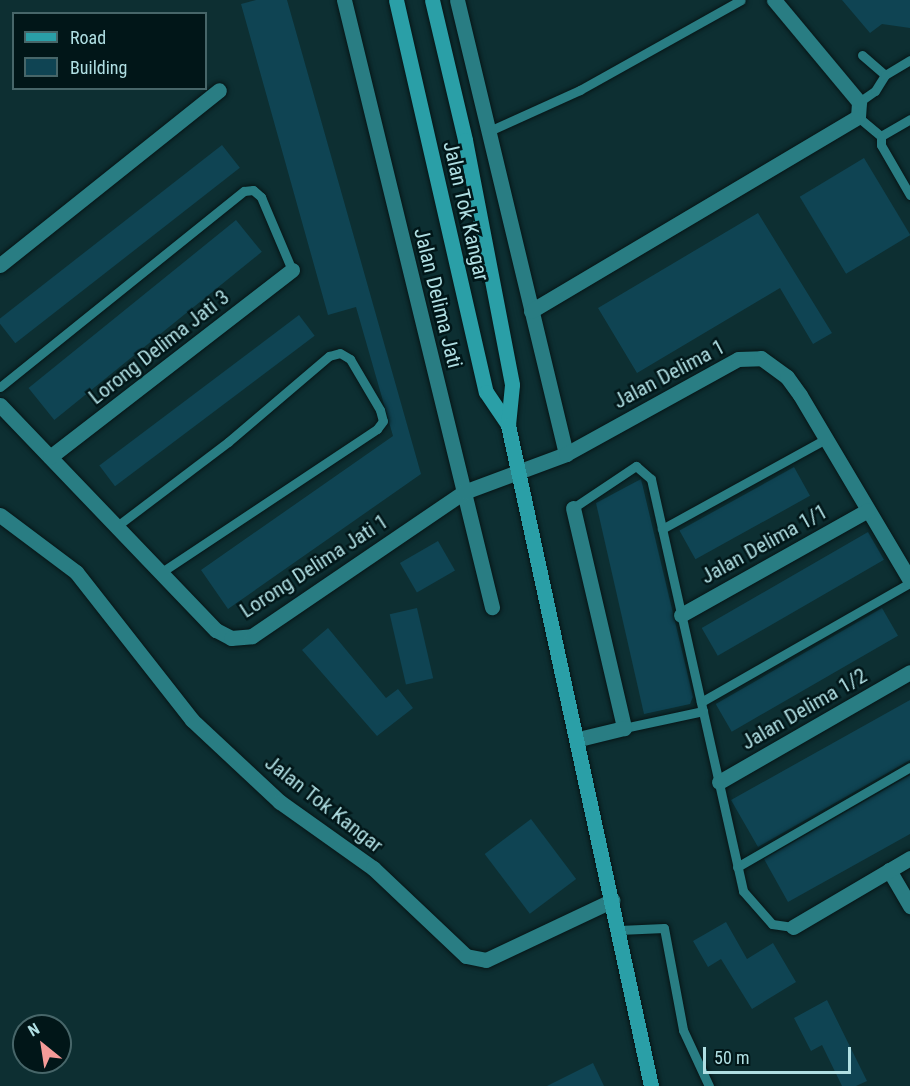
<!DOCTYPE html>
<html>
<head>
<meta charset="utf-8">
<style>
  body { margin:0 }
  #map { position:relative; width:910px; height:1086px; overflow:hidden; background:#0d2f32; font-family:"Roboto Condensed",sans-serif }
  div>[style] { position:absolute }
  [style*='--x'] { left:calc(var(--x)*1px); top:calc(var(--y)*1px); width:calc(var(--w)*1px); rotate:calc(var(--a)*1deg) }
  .building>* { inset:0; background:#0f4453; transform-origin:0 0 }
  .roads { filter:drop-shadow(0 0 2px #071516) drop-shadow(0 0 2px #071516) }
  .lane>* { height:9px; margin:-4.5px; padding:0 4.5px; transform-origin:4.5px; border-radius:4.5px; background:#297d83 }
  .street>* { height:15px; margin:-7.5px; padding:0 7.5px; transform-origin:7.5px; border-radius:7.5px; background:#297d83 }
  .primary>* { height:15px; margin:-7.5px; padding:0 7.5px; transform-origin:7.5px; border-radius:7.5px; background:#2a9fa7 }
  span { translate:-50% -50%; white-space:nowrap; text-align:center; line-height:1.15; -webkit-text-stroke:5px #011618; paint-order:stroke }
  .street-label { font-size:21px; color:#b0dfe3 }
  .legend { position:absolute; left:12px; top:12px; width:195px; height:78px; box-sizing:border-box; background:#011618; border:2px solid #476669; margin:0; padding:8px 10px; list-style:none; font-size:18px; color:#b0dfe3 }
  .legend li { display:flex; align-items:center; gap:12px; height:30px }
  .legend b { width:30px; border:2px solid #476669 }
  .north { position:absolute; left:12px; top:1014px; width:60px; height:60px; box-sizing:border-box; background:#011618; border:2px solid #476669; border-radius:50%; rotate:330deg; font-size:16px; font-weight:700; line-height:24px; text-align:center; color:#b0dfe3 }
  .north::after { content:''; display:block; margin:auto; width:21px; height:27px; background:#f59b98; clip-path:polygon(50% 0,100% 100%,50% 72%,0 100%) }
  .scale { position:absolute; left:703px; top:1047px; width:148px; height:27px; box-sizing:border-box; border:3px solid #b0dfe3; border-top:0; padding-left:8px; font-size:18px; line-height:21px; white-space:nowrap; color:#b0dfe3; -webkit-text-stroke:4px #011618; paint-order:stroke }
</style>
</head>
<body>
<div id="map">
  <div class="building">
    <div style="clip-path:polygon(256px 0,287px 0,421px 474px,228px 609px,201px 570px,393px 436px,356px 307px,328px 315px,241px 4px)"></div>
    <div style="clip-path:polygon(842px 0,910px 0,910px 28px,882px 24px,870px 33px)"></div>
    <div style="left:222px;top:145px;width:29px;height:285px;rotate:52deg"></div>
    <div style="left:864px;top:158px;width:90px;height:75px;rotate:59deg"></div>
    <div style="clip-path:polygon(758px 213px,832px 333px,813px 344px,780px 288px,637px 373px,598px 308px)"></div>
    <div style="left:236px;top:220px;width:41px;height:267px;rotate:51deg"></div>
    <div style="left:299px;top:315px;width:26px;height:250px;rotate:53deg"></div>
    <div style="left:794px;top:467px;width:33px;height:131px;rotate:61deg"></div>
    <div style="clip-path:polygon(641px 479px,693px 697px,690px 704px,644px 714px,596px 503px)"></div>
    <div style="left:868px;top:532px;width:32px;height:192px;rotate:60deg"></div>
    <div style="left:438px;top:541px;width:34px;height:44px;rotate:60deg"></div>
    <div style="left:417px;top:608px;width:72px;height:28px;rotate:77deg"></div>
    <div style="left:882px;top:608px;width:32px;height:192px;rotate:60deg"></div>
    <div style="clip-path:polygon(328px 628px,386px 698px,398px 689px,413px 708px,377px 736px,302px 650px)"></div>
    <div style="clip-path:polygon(910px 700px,910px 760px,758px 847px,731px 800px)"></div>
    <div style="clip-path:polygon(910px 775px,910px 834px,788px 902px,764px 859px)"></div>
    <div style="left:531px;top:819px;width:75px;height:58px;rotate:53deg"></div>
    <div style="clip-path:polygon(726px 922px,747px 959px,773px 943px,796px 982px,752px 1009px,721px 959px,708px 967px,693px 941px)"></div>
    <div style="clip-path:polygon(827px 1000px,867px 1081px,856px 1086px,842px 1086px,822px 1045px,811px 1051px,794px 1018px)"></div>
    <div style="clip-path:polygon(593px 1063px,604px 1086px,547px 1086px)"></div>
  </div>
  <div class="roads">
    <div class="lane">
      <div style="--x:862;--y:55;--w:30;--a:41"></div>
      <div style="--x:859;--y:102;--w:19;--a:-35"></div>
      <div style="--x:875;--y:91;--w:19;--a:-58"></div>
      <div style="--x:885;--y:75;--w:29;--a:-31"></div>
      <div style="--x:858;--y:117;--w:30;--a:40"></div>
      <div style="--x:881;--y:136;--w:9;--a:90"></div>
      <div style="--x:881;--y:145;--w:58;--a:59.9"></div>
      <div style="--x:487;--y:132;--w:102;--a:-24.3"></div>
      <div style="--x:580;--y:90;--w:184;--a:-29.2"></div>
      <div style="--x:881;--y:136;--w:34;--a:-30"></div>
      <div style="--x:0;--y:387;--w:313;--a:-38.8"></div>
      <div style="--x:244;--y:191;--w:9;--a:-6"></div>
      <div style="--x:253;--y:190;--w:11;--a:41"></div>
      <div style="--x:261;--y:197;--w:79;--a:67"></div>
      <div style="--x:573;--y:508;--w:76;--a:-33.7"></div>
      <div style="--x:636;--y:466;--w:20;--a:41"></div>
      <div style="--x:651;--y:479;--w:422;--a:77.4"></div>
      <div style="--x:743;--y:891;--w:44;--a:48.7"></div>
      <div style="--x:772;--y:924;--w:21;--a:8"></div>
      <div style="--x:117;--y:526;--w:139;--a:-37.1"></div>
      <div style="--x:228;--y:442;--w:133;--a:-40.4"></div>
      <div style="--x:329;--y:356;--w:11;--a:-15"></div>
      <div style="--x:340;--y:353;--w:12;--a:31"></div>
      <div style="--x:350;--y:359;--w:59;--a:59.5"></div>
      <div style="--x:380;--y:410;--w:11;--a:75"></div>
      <div style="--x:383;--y:421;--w:10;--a:127"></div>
      <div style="--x:377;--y:429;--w:258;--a:146.4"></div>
      <div style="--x:662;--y:529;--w:187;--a:-28.8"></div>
      <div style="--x:701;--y:702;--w:241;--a:-29.7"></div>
      <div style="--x:624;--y:728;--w:81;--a:-12.1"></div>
      <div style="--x:737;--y:867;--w:200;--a:-30"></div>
      <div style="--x:619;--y:930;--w:45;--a:-2.5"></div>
      <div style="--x:664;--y:928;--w:104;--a:79.4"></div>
      <div style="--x:683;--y:1030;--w:62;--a:65.1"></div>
    </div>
    <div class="street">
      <div style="--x:344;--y:0;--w:625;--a:76.3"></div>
      <div style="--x:457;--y:0;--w:467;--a:76.5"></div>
      <div style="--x:0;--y:265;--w:280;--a:-38.6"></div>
      <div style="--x:531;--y:311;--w:380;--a:-30.7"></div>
      <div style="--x:858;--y:117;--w:15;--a:-86"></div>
      <div style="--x:859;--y:102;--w:133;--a:-129.8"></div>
      <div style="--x:0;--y:405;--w:312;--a:46.2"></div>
      <div style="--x:216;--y:630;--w:17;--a:28"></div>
      <div style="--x:231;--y:638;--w:21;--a:-5"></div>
      <div style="--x:252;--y:636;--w:256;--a:-34.2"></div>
      <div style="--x:464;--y:492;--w:109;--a:-20.4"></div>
      <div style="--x:566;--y:454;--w:196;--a:-28.9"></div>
      <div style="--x:738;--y:359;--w:23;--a:-2"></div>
      <div style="--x:761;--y:358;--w:32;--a:36"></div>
      <div style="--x:787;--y:377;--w:22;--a:54"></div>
      <div style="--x:800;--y:395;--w:215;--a:59.3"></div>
      <div style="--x:50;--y:457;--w:306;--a:-37.7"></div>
      <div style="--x:573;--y:508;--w:226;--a:76.9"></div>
      <div style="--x:624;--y:728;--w:46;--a:166.3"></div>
      <div style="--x:0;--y:515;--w:95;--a:36.9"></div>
      <div style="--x:76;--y:572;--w:188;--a:51.9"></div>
      <div style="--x:192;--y:720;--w:120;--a:43"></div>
      <div style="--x:280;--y:802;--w:114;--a:35.4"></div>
      <div style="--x:373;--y:868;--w:128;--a:43.4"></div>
      <div style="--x:466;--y:956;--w:20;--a:11"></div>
      <div style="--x:486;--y:960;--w:140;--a:-25.3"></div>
      <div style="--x:681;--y:615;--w:214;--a:-29.3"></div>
      <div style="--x:719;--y:782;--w:220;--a:-29.9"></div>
      <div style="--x:889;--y:870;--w:42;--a:59.7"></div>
      <div style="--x:793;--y:927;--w:136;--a:-30.5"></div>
    </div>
    <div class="primary">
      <div style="--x:396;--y:0;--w:402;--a:77.1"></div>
      <div style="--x:486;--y:392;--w:40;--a:56"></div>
      <div style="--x:432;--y:0;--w:144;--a:76.7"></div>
      <div style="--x:465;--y:140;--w:249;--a:79.1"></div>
      <div style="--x:512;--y:385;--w:40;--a:95.7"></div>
      <div style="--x:508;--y:425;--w:676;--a:77.79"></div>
    </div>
  </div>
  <div class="street-label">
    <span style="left:466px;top:211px;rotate:77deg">Jalan Tok Kangar</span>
    <span style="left:438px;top:298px;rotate:76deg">Jalan Delima Jati</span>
    <span style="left:159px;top:347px;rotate:-38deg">Lorong Delima Jati 3</span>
    <span style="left:669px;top:374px;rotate:-28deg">Jalan Delima 1</span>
    <span style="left:764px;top:544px;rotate:-29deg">Jalan Delima 1/1</span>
    <span style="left:314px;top:566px;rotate:-33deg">Lorong Delima Jati 1</span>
    <span style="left:804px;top:709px;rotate:-30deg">Jalan Delima 1/2</span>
    <span style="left:324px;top:804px;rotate:38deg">Jalan Tok Kangar</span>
  </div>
  <ul class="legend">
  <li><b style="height:8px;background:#2a9fa7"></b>Road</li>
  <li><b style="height:16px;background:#0f4453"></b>Building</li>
  </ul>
  <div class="north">N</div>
  <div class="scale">50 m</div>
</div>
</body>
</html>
